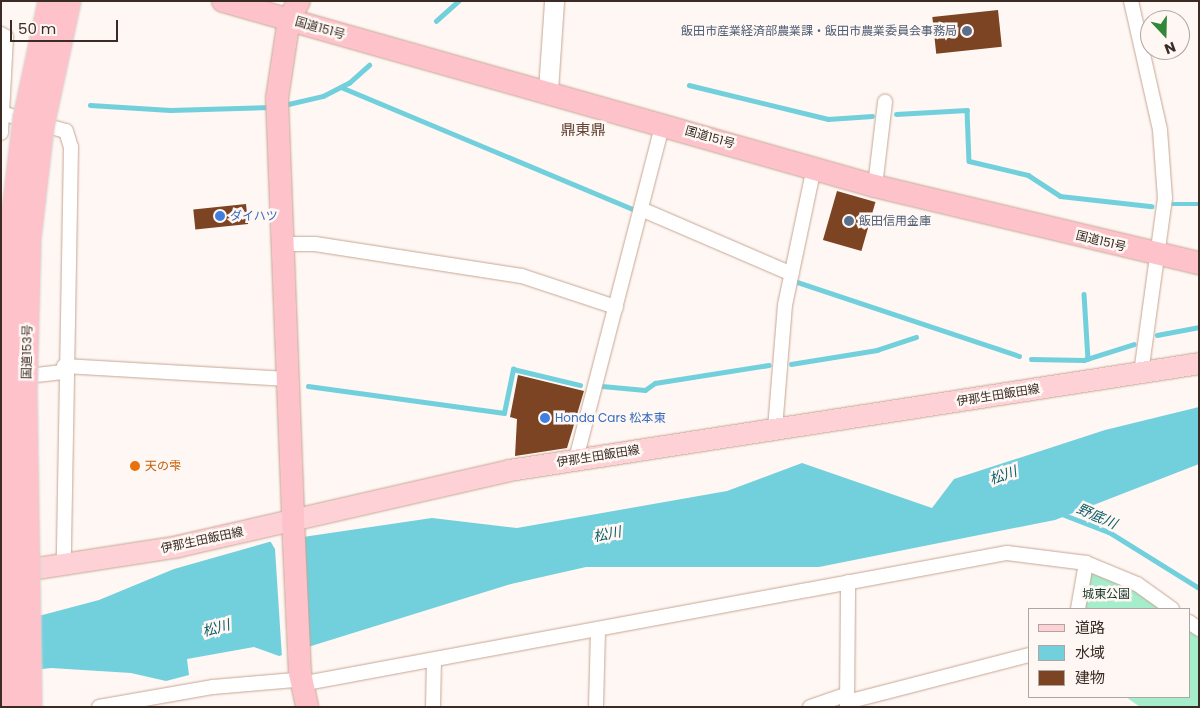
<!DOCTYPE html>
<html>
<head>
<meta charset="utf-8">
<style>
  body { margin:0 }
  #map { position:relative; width:1200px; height:708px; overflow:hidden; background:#fef7f3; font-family:Poppins,"Noto Sans JP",sans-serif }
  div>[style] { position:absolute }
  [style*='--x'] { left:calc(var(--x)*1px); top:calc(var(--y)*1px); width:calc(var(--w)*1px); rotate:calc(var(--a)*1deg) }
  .green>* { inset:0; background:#a6edcc }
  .water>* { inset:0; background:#72d0dc }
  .pier>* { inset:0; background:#fef7f3 }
  .stream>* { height:4.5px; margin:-2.25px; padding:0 2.25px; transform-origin:2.25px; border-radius:2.25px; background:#72d0dc }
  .building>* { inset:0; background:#7c4422; transform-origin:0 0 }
  .roads { filter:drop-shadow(0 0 1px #c7a694) drop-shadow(0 0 1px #c7a694) }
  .minor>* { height:14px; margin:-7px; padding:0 7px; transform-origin:7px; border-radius:7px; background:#fff }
  .secondary>* { height:19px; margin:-9.5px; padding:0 9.5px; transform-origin:9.5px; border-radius:9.5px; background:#fff }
  .primary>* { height:21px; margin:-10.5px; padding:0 10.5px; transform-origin:10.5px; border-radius:10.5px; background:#fed1d7 }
  .trunk>* { height:22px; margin:-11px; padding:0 11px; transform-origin:11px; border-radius:11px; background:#fec2ca }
  .bridges { filter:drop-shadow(0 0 1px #d8d5d3) drop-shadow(0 0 1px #d8d5d3) }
  .trunk-bridge>* { height:22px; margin:-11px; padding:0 11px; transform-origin:11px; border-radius:11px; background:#fec2ca }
  .dots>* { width:14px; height:14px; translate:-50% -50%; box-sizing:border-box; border:2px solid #fef7f3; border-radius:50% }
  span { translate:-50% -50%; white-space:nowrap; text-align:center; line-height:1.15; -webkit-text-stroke:5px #fef7f3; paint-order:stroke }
  .street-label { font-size:12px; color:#3a2c25 }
  .service-label { font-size:12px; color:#4e5e75 }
  .right { translate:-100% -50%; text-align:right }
  .left { translate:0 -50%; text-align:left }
  .shop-label { font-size:12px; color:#366cbe }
  .food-label { font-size:12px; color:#c56008 }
  .park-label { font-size:12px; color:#133628 }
  .water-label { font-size:14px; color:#095d66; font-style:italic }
  .quarter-label { font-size:15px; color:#634637 }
  .frame { position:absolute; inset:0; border:2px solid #3a2c25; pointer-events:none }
  .legend { position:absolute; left:1028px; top:608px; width:162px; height:90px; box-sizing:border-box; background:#fef7f3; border:1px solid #b0a6a1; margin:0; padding:6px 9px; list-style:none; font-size:15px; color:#3a2c25 }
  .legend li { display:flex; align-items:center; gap:10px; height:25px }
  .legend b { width:25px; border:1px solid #b0a6a1 }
  .north { position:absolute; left:1140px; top:10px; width:50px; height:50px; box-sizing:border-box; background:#fef7f3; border:1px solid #b0a6a1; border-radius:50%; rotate:159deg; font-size:14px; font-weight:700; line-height:20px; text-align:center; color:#3a2c25 }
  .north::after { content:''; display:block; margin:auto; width:18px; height:22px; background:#308838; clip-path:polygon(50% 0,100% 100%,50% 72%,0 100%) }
  .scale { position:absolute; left:10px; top:20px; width:108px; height:22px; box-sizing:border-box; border:2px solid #3a2c25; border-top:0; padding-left:6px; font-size:15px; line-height:18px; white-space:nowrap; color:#3a2c25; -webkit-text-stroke:4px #fef7f3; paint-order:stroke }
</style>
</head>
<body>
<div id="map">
  <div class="green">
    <div style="clip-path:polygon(1095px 573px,1135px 591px,1160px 609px,1084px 609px,1089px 575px)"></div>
    <div style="clip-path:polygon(1189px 630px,1199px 638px,1199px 707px,1140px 707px,1126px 697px,1189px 697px)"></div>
  </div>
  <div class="water">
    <div style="clip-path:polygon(1199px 407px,1199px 464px,1055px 520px,819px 567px,586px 567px,511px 584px,279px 656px,254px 647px,187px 659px,189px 675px,166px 681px,131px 673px,51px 668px,1px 674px,1px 626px,99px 600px,174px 569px,269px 542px,432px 518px,517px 528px,727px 491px,802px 463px,932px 508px,954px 479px,1105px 430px)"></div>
  </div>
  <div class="pier">
    <div style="clip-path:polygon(303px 534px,310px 651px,282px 658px,275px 549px,269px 539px)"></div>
  </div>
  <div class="stream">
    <div style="--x:436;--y:21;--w:30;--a:-42"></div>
    <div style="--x:689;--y:85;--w:143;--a:13.7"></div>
    <div style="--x:828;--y:119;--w:44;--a:-3.9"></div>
    <div style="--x:341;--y:87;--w:319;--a:22.7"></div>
    <div style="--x:90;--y:105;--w:80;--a:3.6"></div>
    <div style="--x:170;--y:110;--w:101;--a:-1.7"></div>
    <div style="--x:284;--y:105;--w:40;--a:-13"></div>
    <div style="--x:323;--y:96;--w:29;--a:-27"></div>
    <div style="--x:349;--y:83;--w:27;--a:-42"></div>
    <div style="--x:896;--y:114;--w:71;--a:-3.2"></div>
    <div style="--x:967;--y:110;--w:51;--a:87.8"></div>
    <div style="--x:969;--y:161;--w:61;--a:13.3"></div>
    <div style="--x:1028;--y:175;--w:38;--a:33"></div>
    <div style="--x:1060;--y:196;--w:92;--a:6.3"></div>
    <div style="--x:1173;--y:204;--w:26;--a:0"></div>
    <div style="--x:797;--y:282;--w:234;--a:18.4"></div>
    <div style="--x:1084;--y:294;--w:65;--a:86.5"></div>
    <div style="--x:1157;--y:335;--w:43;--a:-10.8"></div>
    <div style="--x:1031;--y:359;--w:53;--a:1.1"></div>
    <div style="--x:1084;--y:360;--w:52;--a:-17.7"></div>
    <div style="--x:791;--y:364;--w:87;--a:-9.2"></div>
    <div style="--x:877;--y:350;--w:41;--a:-18.4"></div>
    <div style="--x:308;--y:386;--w:198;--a:7.8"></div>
    <div style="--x:504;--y:413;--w:45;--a:-78.4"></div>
    <div style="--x:513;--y:369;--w:69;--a:13.4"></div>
    <div style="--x:602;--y:386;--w:43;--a:5.3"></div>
    <div style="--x:645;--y:390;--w:12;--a:-35"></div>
    <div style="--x:655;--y:383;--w:115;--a:-9"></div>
    <div style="--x:1062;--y:514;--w:50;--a:21"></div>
    <div style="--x:1109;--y:532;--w:106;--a:31.9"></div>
  </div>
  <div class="building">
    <div style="left:998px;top:10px;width:37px;height:66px;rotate:84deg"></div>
    <div style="left:837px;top:191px;width:40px;height:51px;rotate:16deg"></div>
    <div style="left:246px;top:204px;width:20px;height:53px;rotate:84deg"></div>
    <div style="clip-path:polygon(518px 375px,584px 391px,567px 448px,515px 456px,517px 419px,510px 417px)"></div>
  </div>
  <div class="roads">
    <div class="minor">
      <div style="--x:1131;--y:1;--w:132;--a:77.3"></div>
      <div style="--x:1160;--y:130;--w:68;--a:85.8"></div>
      <div style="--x:1165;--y:198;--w:177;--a:97.8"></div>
      <div style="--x:1;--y:34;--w:6;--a:31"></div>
      <div style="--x:6;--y:37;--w:96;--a:93"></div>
      <div style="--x:1;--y:113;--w:67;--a:15.5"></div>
      <div style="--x:66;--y:131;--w:17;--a:73"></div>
      <div style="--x:71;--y:147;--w:418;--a:91"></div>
      <div style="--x:875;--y:186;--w:85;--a:-83.2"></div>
      <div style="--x:641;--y:209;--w:164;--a:23.3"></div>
      <div style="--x:286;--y:244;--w:29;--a:0"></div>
      <div style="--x:315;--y:244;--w:209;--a:8.8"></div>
      <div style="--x:522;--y:276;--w:99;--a:18.3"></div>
      <div style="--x:64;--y:366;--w:224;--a:3.3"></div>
      <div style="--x:19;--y:377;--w:44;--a:-6.5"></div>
      <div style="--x:775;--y:429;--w:124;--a:-85.4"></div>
      <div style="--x:785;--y:305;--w:141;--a:-78.1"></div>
      <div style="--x:576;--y:459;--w:347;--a:-75.5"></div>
      <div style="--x:1078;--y:609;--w:47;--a:-80.1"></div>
      <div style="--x:1189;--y:622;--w:12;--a:35"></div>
      <div style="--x:847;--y:702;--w:188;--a:-14.5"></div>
      <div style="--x:99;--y:707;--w:116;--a:-10"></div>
      <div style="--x:213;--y:687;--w:82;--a:-4.9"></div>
      <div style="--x:295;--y:680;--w:11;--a:15"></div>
      <div style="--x:306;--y:683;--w:713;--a:-10.51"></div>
      <div style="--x:1007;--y:553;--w:80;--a:7.2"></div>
      <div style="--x:1086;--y:563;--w:55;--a:22.4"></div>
      <div style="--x:1137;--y:584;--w:43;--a:35.5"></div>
      <div style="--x:433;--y:707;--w:47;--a:-88.8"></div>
      <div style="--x:596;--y:707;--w:77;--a:-88.5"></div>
      <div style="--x:810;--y:707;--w:39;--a:-19"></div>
      <div style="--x:847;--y:707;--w:125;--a:-89.5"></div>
    </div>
    <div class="secondary">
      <div style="--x:548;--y:90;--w:89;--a:-86.1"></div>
    </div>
    <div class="primary">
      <div style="--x:11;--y:572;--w:169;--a:-8.8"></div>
      <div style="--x:178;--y:546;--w:340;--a:-12.9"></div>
      <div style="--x:509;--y:470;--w:698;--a:-8.81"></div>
    </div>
    <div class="trunk">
      <div style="--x:223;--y:1;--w:678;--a:15.84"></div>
      <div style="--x:875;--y:186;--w:333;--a:13.4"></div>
      <div style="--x:299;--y:1;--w:21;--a:119"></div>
      <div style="--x:289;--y:19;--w:80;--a:98.6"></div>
      <div style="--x:277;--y:98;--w:422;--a:87.8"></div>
      <div style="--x:293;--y:520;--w:153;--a:87.4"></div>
      <div style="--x:300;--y:673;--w:35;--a:78"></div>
    </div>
  </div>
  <div class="bridges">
    <div class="trunk-bridge">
      <div style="--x:11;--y:707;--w:480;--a:-90"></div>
      <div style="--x:11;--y:227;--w:110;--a:-83.2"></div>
      <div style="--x:24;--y:118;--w:120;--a:-77.9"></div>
      <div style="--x:31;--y:707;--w:315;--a:-90.9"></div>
      <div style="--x:26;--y:392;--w:153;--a:-88.5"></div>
      <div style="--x:30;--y:239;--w:113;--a:-83.4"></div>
      <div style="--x:43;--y:127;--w:129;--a:-77.9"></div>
    </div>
  </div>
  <div class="dots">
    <div style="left:967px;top:31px;background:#5c6f8a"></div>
    <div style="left:220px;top:216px;background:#3f7fe0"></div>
    <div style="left:849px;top:221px;background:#5c6f8a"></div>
    <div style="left:545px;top:418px;background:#3f7fe0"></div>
    <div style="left:135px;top:466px;background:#e8710a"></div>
  </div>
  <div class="street-label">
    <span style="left:320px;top:28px;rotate:16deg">国道151号</span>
    <span style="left:710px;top:137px;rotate:16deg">国道151号</span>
    <span style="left:1101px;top:241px;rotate:14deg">国道151号</span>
    <span style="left:27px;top:352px;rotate:-89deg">国道153号</span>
    <span style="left:998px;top:395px;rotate:-9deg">伊那生田飯田線</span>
    <span style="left:598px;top:456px;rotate:-9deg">伊那生田飯田線</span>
    <span style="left:202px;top:540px;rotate:-12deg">伊那生田飯田線</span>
  </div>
  <div class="service-label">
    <span class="right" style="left:957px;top:31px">飯田市産業経済部農業課・飯田市農業委員会事務局</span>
    <span class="left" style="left:859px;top:221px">飯田信用金庫</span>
  </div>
  <div class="shop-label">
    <span class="left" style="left:230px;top:216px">ダイハツ</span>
    <span class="left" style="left:555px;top:418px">Honda Cars 松本東</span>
  </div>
  <div class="food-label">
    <span class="left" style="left:145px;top:466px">天の雫</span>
  </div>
  <div class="park-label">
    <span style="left:1106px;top:594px">城東公園</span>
  </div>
  <div class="water-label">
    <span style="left:1003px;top:475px;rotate:-19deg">松川</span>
    <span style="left:1097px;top:516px;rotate:24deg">野底川</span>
    <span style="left:607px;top:534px;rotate:-11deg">松川</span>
    <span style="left:216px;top:628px;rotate:-16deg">松川</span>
  </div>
  <div class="quarter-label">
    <span style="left:583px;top:130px">鼎東鼎</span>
  </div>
  <div class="frame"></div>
  <ul class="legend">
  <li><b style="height:6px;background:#fed1d7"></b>道路</li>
  <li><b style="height:14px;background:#72d0dc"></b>水域</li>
  <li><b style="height:14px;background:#7c4422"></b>建物</li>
  </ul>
  <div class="north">N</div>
  <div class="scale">50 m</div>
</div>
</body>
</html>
